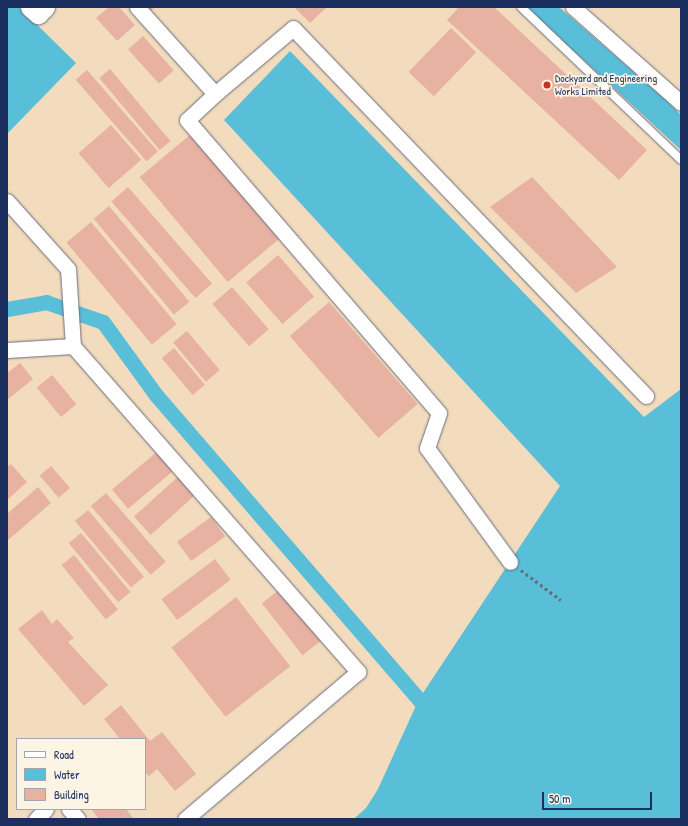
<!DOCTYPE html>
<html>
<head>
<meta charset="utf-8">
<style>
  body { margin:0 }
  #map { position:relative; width:688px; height:826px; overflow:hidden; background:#f3dcbd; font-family:"Patrick Hand",sans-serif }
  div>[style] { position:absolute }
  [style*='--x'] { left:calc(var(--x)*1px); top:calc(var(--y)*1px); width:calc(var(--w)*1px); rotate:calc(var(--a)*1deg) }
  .water>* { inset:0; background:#59bed7 }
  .canal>* { height:15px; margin:-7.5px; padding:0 7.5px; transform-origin:7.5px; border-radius:7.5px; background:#59bed7 }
  .building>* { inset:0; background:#e7b2a2; transform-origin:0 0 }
  .path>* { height:2.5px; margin-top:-1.25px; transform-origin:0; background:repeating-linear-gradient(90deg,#676c7f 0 3px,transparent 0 6px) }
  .roads { filter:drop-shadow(0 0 1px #676c7f) drop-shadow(0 0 1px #676c7f) }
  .service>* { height:8px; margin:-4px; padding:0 4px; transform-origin:4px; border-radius:4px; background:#fff }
  .minor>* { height:15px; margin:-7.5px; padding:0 7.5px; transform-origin:7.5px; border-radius:7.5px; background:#fff }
  .tertiary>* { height:19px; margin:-9.5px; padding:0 9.5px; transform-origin:9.5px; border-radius:9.5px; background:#fff }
  .dots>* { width:11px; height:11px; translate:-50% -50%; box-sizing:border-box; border:2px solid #fcf5e5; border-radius:50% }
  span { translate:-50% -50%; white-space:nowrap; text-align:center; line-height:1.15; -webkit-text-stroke:3.5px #fcf5e5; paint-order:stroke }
  .poi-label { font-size:11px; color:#1b2f5e }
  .left { translate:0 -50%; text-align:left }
  .frame { position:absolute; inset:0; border:8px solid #1b2f5e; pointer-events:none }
  .legend { position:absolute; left:16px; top:738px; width:130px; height:72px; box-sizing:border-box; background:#fcf5e5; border:1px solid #a2a6af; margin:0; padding:5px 7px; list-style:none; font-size:12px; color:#1b2f5e }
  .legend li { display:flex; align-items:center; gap:8px; height:20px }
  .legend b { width:20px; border:1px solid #a2a6af }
  .scale { position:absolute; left:542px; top:792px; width:110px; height:18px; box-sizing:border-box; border:2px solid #1b2f5e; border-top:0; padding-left:5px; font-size:12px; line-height:14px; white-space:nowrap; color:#1b2f5e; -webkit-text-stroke:3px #fcf5e5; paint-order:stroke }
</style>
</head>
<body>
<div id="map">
  <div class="water">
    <div style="clip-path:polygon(7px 7px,19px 7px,76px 63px,7px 134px)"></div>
    <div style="clip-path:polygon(526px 7px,559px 7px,668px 102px,681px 115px,681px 150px)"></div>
    <div style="clip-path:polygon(290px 51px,644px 417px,681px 389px,681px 819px,354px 819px,366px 808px,378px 789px,419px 699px,560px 486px,224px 120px)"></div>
  </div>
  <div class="canal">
    <div style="--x:7;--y:309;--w:40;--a:-10"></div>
    <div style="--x:46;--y:302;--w:60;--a:19.3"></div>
    <div style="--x:103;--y:322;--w:90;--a:54"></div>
    <div style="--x:156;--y:395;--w:423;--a:49.2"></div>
  </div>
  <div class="building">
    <div style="clip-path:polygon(109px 7px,119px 7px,135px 25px,117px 41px,96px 18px)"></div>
    <div style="clip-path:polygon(142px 7px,155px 7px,148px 13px)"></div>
    <div style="clip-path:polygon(294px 7px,327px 7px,310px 23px)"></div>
    <div style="clip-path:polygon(459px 7px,494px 7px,647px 150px,619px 180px,447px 20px)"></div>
    <div style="left:451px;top:28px;width:35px;height:61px;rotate:44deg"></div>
    <div style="left:143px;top:36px;width:46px;height:20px;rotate:48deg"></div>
    <div style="left:110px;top:69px;width:94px;height:14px;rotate:50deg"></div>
    <div style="left:87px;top:70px;width:108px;height:15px;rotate:49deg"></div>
    <div style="left:111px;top:125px;width:46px;height:43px;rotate:49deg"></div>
    <div style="left:191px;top:134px;width:137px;height:67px;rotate:50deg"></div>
    <div style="clip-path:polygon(532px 177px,617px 267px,576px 293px,490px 207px)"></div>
    <div style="left:128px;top:187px;width:128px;height:22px;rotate:49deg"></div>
    <div style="left:109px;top:206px;width:125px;height:20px;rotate:50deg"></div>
    <div style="left:91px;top:222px;width:133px;height:32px;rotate:50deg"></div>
    <div style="left:278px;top:255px;width:55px;height:42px;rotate:49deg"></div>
    <div style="left:232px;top:287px;width:56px;height:26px;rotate:49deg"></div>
    <div style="left:329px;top:302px;width:135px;height:52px;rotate:49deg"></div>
    <div style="left:187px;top:331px;width:51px;height:18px;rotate:50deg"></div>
    <div style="left:174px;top:348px;width:48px;height:16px;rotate:50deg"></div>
    <div style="clip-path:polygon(20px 363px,33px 379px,7px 400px,7px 373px)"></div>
    <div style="left:52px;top:375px;width:38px;height:20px;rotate:50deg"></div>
    <div style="left:158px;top:451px;width:25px;height:60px;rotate:50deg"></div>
    <div style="clip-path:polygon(11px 464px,27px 482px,7px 500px,7px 467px)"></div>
    <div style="left:51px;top:466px;width:29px;height:15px;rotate:49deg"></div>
    <div style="left:180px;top:475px;width:25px;height:62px;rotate:48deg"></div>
    <div style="clip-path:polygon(38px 487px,51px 503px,7px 541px,7px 514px)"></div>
    <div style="left:106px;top:493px;width:91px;height:20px;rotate:49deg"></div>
    <div style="left:88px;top:510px;width:87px;height:17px;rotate:50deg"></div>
    <div style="left:211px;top:517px;width:24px;height:42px;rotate:54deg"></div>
    <div style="left:81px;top:533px;width:77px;height:16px;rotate:50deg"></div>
    <div style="left:74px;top:555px;width:70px;height:16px;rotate:51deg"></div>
    <div style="left:215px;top:559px;width:26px;height:67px;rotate:53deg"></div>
    <div style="left:280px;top:589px;width:66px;height:23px;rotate:52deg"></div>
    <div style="left:236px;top:597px;width:88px;height:82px;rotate:52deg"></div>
    <div style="clip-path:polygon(42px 610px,52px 624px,57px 619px,74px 638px,68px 642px,108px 685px,84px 706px,18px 629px)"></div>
    <div style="clip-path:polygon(121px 705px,150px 741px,162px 732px,196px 774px,175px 791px,157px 769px,149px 776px,145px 772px,145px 739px,120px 739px,104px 719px)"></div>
    <div style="clip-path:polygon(91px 809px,126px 809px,134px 819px,99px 819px)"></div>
  </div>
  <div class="path">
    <div style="--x:521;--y:570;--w:50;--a:36.9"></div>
  </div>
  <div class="roads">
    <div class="service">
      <div style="--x:521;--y:7;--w:221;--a:43.7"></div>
    </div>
    <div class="minor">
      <div style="--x:137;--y:7;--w:117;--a:48.1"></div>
      <div style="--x:215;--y:94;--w:38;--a:137"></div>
      <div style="--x:187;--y:120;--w:386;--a:49.3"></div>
      <div style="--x:439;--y:413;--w:37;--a:109"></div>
      <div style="--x:427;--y:448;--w:141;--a:53.9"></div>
      <div style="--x:573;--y:7;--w:144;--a:41.6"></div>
      <div style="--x:215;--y:94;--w:102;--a:-40.2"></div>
      <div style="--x:293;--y:28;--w:510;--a:46.19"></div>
      <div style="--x:7;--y:201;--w:91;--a:48.1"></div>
      <div style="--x:68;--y:269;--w:77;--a:86.3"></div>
      <div style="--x:73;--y:346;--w:433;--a:48.8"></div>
      <div style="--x:358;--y:672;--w:227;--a:139.6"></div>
      <div style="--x:7;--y:350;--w:66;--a:-3.5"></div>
      <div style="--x:69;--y:809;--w:13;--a:48"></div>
      <div style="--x:36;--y:819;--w:14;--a:-45"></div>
    </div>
    <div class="tertiary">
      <div style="--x:30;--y:7;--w:11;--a:41"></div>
      <div style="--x:38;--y:14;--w:10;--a:-45"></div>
    </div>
  </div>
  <div class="dots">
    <div style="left:547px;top:85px;background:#c8321e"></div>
  </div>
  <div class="poi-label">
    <span class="left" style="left:555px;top:85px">Dockyard and Engineering<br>Works Limited</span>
  </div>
  <div class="frame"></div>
  <ul class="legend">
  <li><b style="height:5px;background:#fff"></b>Road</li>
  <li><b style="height:11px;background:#59bed7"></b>Water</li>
  <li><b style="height:11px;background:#e7b2a2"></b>Building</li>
  </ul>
  <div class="scale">50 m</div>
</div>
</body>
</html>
